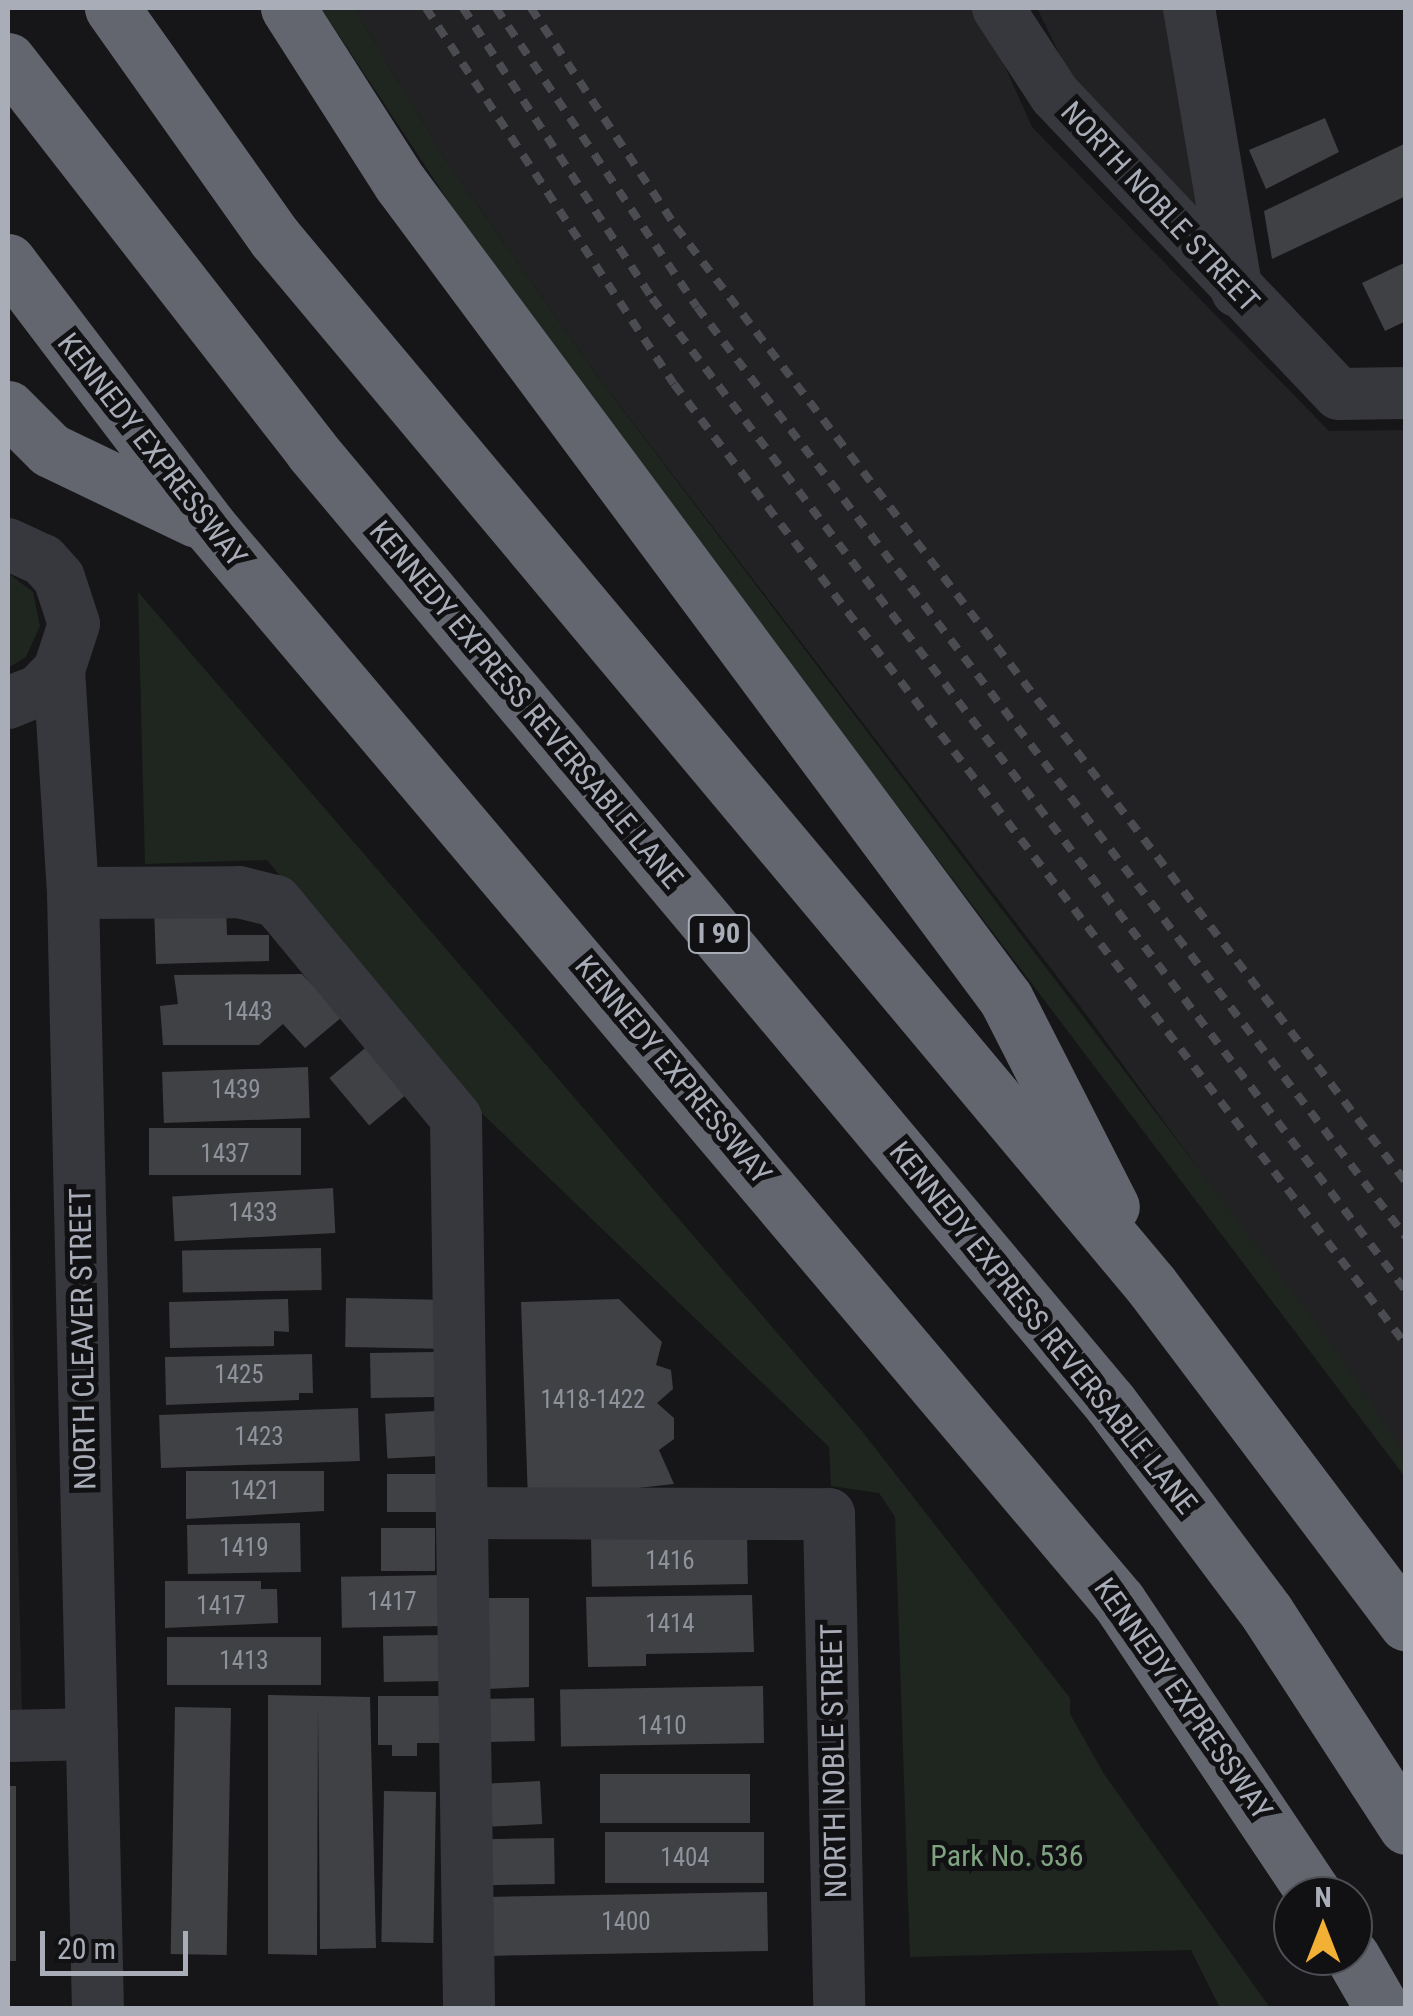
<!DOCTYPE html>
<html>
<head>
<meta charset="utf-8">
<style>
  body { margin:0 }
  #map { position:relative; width:1413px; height:2016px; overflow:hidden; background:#161618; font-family:"Roboto Condensed",sans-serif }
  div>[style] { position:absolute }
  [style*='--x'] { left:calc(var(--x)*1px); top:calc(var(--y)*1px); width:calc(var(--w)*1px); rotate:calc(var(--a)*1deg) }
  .built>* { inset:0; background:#222225 }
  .green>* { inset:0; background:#1e261f }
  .building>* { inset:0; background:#404145; transform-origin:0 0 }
  .minor>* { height:52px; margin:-26px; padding:0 26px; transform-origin:26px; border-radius:26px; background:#37383d }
  .highway>* { height:55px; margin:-27.5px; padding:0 27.5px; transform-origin:27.5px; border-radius:27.5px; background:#63666e }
  .rail>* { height:8px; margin-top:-4px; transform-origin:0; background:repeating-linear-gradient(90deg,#4a4c52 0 12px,transparent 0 22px) }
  span { translate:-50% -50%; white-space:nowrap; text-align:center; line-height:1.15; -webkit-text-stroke:10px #111113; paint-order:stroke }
  .number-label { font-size:25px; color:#8e929b }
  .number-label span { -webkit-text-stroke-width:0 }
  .shield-label span { padding:2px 8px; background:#111113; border:2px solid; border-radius:8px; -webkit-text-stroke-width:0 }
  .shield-label { font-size:28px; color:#a8adb8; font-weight:700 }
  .street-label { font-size:30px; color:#a8adb8 }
  .park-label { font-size:30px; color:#7fa381 }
  .frame { position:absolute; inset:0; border:10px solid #a8adb8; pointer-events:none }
  .north { position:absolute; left:1273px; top:1876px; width:100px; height:100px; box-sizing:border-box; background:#111113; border:2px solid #4d4f55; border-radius:50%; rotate:0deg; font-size:28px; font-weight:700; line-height:40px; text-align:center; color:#a8adb8 }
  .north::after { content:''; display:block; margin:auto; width:35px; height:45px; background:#f2b134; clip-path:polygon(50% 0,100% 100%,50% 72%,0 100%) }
  .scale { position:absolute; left:40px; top:1931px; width:148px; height:45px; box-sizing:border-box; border:5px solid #a8adb8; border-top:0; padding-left:12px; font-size:30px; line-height:35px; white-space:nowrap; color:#a8adb8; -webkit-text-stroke:8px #111113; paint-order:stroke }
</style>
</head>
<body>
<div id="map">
  <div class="built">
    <div style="clip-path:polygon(354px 8px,970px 8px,985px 22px,1032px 127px,1329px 431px,1405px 430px,1405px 1454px,1089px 1018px,598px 377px,443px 156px)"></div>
    <div style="clip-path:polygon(1037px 8px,1189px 8px,1231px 256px,1075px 86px)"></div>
    <div style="clip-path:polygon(8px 1101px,22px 1715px,8px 1716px)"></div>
  </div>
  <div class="green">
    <div style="clip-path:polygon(321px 8px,354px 8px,443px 156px,598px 377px,1339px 1354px,1405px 1454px,1405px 1477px,507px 290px)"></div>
    <div style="clip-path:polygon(8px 573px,33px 592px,40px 626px,26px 657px,8px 668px)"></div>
    <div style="clip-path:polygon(138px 592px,861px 1430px,1070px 1698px,1070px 1714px,1104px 1774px,1270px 2008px,1220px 2008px,1191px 1950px,910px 1957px,895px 1517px,879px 1493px,831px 1486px,829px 1447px,467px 1099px,267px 860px,145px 864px)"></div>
  </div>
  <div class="building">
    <div style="clip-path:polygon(1325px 118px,1339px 152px,1266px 189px,1249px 150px)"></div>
    <div style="clip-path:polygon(1406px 143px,1406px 196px,1272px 259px,1264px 211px)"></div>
    <div style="clip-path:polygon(1406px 262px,1406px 321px,1385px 331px,1362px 283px)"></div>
    <div style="clip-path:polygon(226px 907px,227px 935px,269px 935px,269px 961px,156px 964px,154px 908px)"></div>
    <div style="clip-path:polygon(302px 974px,342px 1017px,305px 1048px,283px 1024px,259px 1045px,163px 1045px,160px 1006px,178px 1004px,174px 975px)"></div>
    <div style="left:370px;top:1044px;width:62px;height:53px;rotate:50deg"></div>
    <div style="left:308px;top:1067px;width:51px;height:146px;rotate:88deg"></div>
    <div style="left:301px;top:1128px;width:47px;height:152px;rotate:90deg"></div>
    <div style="left:333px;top:1188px;width:45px;height:161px;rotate:87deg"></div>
    <div style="left:321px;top:1248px;width:42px;height:139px;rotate:89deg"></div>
    <div style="left:346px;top:1298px;width:94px;height:49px;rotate:1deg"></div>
    <div style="clip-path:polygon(288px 1299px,289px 1332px,274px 1331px,274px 1346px,170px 1348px,169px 1302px)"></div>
    <div style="clip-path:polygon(619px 1299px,662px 1342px,656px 1365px,671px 1370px,673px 1389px,657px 1403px,674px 1418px,674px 1439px,659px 1450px,674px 1484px,528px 1500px,521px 1302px)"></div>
    <div style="left:434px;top:1352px;width:45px;height:64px;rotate:89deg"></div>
    <div style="clip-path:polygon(312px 1354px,313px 1393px,299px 1393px,299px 1400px,166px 1405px,165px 1357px)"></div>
    <div style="left:358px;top:1408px;width:53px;height:199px;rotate:88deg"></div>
    <div style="left:436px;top:1411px;width:45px;height:51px;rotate:87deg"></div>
    <div style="clip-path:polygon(186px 1471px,324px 1471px,324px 1511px,186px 1519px)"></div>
    <div style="left:387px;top:1474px;width:51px;height:38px"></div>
    <div style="left:300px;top:1523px;width:49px;height:113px;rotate:89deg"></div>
    <div style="left:381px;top:1528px;width:54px;height:43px"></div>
    <div style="left:747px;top:1533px;width:51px;height:156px;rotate:89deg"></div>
    <div style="left:442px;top:1575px;width:51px;height:101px;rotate:89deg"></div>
    <div style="clip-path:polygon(165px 1581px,261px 1581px,261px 1589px,277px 1589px,278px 1623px,165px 1628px)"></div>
    <div style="clip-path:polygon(752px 1595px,754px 1652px,646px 1654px,646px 1666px,588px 1667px,586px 1597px)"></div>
    <div style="clip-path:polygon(475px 1598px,529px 1598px,529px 1687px,486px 1689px)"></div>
    <div style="left:444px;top:1635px;width:46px;height:61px;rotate:89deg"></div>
    <div style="left:321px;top:1637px;width:48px;height:154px;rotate:90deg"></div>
    <div style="left:763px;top:1686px;width:57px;height:203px;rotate:89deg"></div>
    <div style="clip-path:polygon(268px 1695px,370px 1697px,376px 1948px,320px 1949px,318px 1708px,317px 1955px,268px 1954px)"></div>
    <div style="clip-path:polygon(378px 1696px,444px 1696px,444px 1743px,417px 1743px,417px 1756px,392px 1756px,392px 1745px,378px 1745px)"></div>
    <div style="left:534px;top:1698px;width:43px;height:52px;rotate:89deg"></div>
    <div style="left:175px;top:1707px;width:56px;height:247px;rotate:1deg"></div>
    <div style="left:750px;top:1774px;width:49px;height:150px;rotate:90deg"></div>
    <div style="left:540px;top:1781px;width:43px;height:50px;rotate:87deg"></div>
    <div style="left:8px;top:1786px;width:8px;height:175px"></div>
    <div style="left:384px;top:1791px;width:52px;height:151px;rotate:1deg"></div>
    <div style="left:605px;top:1832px;width:159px;height:51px"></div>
    <div style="left:554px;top:1838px;width:46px;height:69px;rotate:89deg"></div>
    <div style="left:767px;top:1892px;width:59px;height:282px;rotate:89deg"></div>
  </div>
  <div class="minor">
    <div style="--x:998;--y:8;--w:104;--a:56.8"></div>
    <div style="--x:1055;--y:95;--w:412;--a:46.5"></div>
    <div style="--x:1339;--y:394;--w:67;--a:-0.9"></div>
    <div style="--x:1189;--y:8;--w:287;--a:80.4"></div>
    <div style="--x:8;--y:544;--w:38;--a:25"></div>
    <div style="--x:43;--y:560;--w:24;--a:48"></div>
    <div style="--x:59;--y:578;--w:48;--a:71.9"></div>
    <div style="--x:74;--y:624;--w:48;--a:108.1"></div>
    <div style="--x:59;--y:670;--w:28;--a:134"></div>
    <div style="--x:40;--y:690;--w:35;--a:158"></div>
    <div style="--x:59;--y:670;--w:223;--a:86.4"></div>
    <div style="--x:73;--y:893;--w:1115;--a:88.72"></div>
    <div style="--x:73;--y:893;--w:166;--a:-0.3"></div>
    <div style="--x:239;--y:892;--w:38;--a:14"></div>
    <div style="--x:276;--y:901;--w:282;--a:50.3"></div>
    <div style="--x:456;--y:1118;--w:890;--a:89.16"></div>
    <div style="--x:462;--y:1513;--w:367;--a:0.2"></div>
    <div style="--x:829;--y:1514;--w:494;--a:88.8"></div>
    <div style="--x:8;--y:1736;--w:84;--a:-1.4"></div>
  </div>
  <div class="highway">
    <div style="--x:112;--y:8;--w:282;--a:54.7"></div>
    <div style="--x:275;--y:238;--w:1365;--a:50.08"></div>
    <div style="--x:1151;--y:1285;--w:424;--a:53"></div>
    <div style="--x:288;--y:8;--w:208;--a:57.4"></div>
    <div style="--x:400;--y:183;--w:1016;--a:53.4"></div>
    <div style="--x:1006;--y:999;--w:233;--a:63"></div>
    <div style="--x:8;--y:60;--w:495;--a:52.1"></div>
    <div style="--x:312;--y:451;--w:1242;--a:50.03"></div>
    <div style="--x:1110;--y:1403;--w:262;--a:53.2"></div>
    <div style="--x:1267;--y:1613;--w:255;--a:57"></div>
    <div style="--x:8;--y:261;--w:333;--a:52.8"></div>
    <div style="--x:209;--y:526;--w:1409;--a:49.78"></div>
    <div style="--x:1119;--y:1602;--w:354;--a:56.2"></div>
    <div style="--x:8;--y:408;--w:59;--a:45"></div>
    <div style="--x:50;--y:450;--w:162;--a:25.6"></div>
    <div style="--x:1352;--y:1956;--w:60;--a:60"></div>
  </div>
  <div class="rail">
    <div style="--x:426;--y:8;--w:450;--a:56.6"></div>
    <div style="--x:674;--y:384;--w:1208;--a:52.7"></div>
    <div style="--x:463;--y:8;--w:346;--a:56.9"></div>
    <div style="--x:652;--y:298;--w:1247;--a:52.79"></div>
    <div style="--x:496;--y:8;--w:360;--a:56.1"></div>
    <div style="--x:697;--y:307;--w:1169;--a:52.68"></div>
    <div style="--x:531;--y:8;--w:263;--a:56.5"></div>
    <div style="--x:676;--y:227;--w:1202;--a:52.61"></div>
  </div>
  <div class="number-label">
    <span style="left:248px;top:1012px">1443</span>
    <span style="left:236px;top:1090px">1439</span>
    <span style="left:225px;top:1154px">1437</span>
    <span style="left:253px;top:1213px">1433</span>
    <span style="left:239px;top:1375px">1425</span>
    <span style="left:593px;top:1400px">1418-1422</span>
    <span style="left:259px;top:1437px">1423</span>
    <span style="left:255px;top:1491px">1421</span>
    <span style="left:244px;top:1548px">1419</span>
    <span style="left:670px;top:1561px">1416</span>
    <span style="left:392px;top:1602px">1417</span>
    <span style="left:221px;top:1606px">1417</span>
    <span style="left:670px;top:1624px">1414</span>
    <span style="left:244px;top:1661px">1413</span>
    <span style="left:662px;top:1726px">1410</span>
    <span style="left:685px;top:1858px">1404</span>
    <span style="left:626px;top:1922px">1400</span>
  </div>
  <div class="shield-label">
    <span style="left:719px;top:934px">I 90</span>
  </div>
  <div class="street-label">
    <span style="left:1160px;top:207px;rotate:47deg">NORTH NOBLE STREET</span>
    <span style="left:152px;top:450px;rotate:52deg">KENNEDY EXPRESSWAY</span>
    <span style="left:526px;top:705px;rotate:50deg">KENNEDY EXPRESS REVERSABLE LANE</span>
    <span style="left:673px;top:1070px;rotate:50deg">KENNEDY EXPRESSWAY</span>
    <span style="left:1043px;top:1328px;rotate:51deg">KENNEDY EXPRESS REVERSABLE LANE</span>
    <span style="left:83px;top:1339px;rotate:-91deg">NORTH CLEAVER STREET</span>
    <span style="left:1183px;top:1699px;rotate:55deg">KENNEDY EXPRESSWAY</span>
    <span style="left:834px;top:1761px;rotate:-91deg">NORTH NOBLE STREET</span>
  </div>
  <div class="park-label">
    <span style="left:1007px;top:1856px">Park No. 536</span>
  </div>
  <div class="frame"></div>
  <div class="north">N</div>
  <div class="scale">20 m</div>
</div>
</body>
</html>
